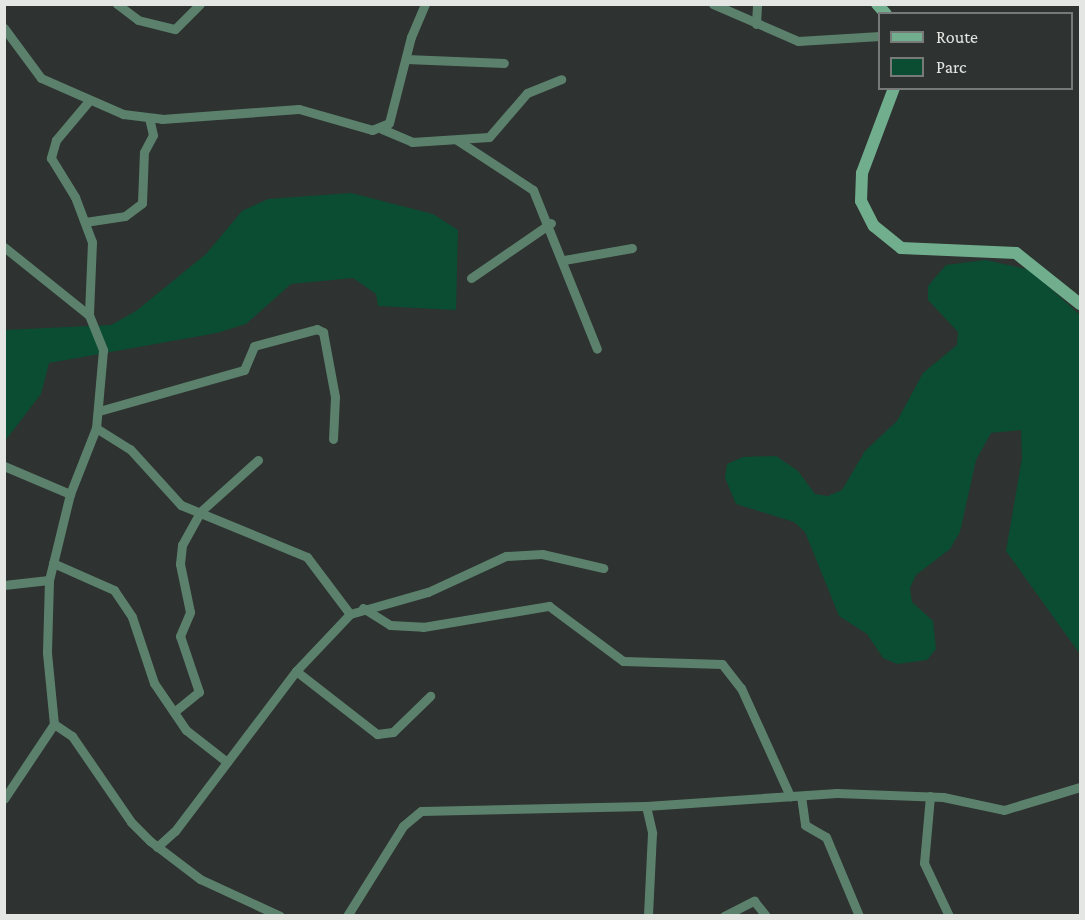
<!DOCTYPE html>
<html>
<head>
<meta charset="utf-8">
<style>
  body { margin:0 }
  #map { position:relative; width:1085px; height:920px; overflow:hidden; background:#2e3230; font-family:"Crimson Pro",serif }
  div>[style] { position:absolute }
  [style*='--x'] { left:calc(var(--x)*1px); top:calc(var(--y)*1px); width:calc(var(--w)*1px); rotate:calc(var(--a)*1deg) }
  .green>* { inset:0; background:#0a4d33 }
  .street>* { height:9px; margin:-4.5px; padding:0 4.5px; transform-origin:4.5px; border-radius:4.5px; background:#5b816d }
  .secondary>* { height:12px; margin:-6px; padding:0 6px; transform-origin:6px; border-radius:6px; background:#70ae8e }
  span { translate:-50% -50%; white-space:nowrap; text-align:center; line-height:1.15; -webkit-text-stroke:4.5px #2e3230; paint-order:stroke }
  .frame { position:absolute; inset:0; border:6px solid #e4e6e4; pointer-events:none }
  .legend { position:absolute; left:878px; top:12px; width:195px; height:78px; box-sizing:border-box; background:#2e3230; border:2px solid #777a78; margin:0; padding:8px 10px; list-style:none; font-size:18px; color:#e4e6e4 }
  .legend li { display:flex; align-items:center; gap:12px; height:30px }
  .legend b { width:30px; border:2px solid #777a78 }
</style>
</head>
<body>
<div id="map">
  <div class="green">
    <div style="clip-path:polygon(351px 193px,433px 214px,458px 230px,456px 310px,378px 306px,376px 294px,353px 278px,291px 284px,246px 324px,217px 333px,49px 363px,41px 394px,5px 441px,5px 330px,111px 325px,136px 311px,206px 254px,242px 211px,268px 199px)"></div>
    <div style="clip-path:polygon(986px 260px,1030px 270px,1080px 315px,1080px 654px,1006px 551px,1022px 458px,1021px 430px,991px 433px,976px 460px,960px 532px,950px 549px,916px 575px,910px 588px,912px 602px,933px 621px,936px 649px,927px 660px,897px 664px,883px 658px,867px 634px,839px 616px,805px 532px,794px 522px,736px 504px,725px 478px,727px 464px,743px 457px,776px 456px,798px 471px,815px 494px,828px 496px,842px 490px,865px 451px,897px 421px,923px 373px,957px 345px,958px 332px,928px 300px,928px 286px,946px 265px)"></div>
  </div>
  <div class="street">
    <div style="--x:117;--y:4;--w:26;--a:37"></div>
    <div style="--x:138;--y:20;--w:38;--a:14"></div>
    <div style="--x:175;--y:29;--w:35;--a:-45"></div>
    <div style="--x:713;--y:4;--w:93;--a:23.5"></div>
    <div style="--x:798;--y:41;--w:82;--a:-3.5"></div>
    <div style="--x:756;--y:24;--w:20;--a:-87"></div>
    <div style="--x:4;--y:28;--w:62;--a:53.5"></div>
    <div style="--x:41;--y:78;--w:90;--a:23.7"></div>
    <div style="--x:123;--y:114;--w:39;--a:7"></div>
    <div style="--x:162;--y:119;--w:137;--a:-4.2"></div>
    <div style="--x:299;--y:109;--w:76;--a:16"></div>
    <div style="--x:372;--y:130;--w:18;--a:-22"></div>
    <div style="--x:389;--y:123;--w:89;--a:-75.7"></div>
    <div style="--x:411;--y:37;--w:36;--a:-67"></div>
    <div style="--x:406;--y:59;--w:98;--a:2.3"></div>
    <div style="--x:88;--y:102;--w:50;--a:130.1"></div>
    <div style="--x:56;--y:140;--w:19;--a:106"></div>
    <div style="--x:51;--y:158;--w:46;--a:58.4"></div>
    <div style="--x:75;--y:197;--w:48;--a:69.3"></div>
    <div style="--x:92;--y:242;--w:73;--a:92.4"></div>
    <div style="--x:382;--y:129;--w:33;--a:23"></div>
    <div style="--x:412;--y:142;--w:77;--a:-3.7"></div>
    <div style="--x:489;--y:137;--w:58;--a:-49.2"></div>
    <div style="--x:527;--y:93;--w:37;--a:-22"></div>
    <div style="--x:457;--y:140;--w:91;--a:33.3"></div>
    <div style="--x:533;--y:190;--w:171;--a:68.1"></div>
    <div style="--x:85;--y:222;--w:40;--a:-8.5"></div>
    <div style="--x:125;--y:216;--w:21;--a:-37"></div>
    <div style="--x:142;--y:203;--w:51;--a:-87.8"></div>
    <div style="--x:144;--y:152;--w:19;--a:-62"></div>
    <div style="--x:153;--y:135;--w:17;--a:-103"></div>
    <div style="--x:4;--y:247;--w:109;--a:38.7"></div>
    <div style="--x:89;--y:315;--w:38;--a:68"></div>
    <div style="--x:103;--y:350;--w:78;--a:95.1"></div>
    <div style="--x:96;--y:428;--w:71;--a:111.5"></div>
    <div style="--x:70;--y:494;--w:89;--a:103.7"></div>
    <div style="--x:49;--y:580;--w:73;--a:91.6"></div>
    <div style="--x:47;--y:653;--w:71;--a:84.4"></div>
    <div style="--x:54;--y:724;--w:90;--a:123.7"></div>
    <div style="--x:564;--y:260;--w:69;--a:-10"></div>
    <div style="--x:471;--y:278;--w:97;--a:-34.5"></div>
    <div style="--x:99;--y:411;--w:151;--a:-15.8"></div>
    <div style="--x:244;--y:370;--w:26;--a:-67"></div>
    <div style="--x:254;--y:346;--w:65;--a:-15.1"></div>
    <div style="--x:317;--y:329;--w:7;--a:27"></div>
    <div style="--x:323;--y:332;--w:66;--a:79.5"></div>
    <div style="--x:335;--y:397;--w:42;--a:92.7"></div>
    <div style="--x:96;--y:428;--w:40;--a:32"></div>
    <div style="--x:130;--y:449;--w:76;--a:47.7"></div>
    <div style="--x:181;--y:505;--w:136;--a:22.4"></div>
    <div style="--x:307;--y:557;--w:71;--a:53"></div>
    <div style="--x:4;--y:466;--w:72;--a:23"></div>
    <div style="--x:53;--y:563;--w:67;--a:23.9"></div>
    <div style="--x:114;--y:590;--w:32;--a:56"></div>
    <div style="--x:132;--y:617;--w:70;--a:71.6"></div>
    <div style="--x:154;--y:683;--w:57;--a:55.8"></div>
    <div style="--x:186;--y:730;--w:52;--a:38"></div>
    <div style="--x:4;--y:585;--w:45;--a:-6.3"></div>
    <div style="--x:363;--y:608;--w:32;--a:32"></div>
    <div style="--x:390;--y:625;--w:33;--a:3"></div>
    <div style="--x:423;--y:627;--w:128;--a:-9.5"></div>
    <div style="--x:549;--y:606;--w:92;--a:36.6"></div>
    <div style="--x:623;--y:661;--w:99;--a:1.7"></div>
    <div style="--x:722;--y:664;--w:31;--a:52"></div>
    <div style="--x:741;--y:688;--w:119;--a:65.6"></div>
    <div style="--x:296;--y:671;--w:103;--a:37.9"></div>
    <div style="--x:377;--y:734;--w:16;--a:-7"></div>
    <div style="--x:393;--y:732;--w:52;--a:-44.2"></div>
    <div style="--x:174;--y:712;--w:32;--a:-39"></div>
    <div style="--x:199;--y:692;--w:59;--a:-108.7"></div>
    <div style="--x:180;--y:636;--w:26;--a:-67"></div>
    <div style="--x:190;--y:612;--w:49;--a:-101.8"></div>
    <div style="--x:180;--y:564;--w:19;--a:-84"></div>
    <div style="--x:182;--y:545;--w:38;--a:-61"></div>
    <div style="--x:200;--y:512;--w:78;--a:-41.9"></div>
    <div style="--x:54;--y:724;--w:22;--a:34"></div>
    <div style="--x:72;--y:736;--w:104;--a:55.5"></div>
    <div style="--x:131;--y:822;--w:27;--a:45"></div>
    <div style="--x:150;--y:841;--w:63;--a:37.2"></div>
    <div style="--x:200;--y:879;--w:88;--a:24.8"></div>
    <div style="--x:801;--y:796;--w:29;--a:82"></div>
    <div style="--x:805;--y:825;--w:24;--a:30"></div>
    <div style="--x:826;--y:837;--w:86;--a:67.3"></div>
    <div style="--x:930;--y:796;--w:67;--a:95.1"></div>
    <div style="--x:924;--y:863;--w:59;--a:64.7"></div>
    <div style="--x:646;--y:806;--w:28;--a:77"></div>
    <div style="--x:652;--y:833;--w:83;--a:92.8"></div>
    <div style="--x:157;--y:847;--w:24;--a:-42"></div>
    <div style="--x:175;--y:831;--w:201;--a:-52.9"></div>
    <div style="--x:296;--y:671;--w:79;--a:-46.5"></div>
    <div style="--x:350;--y:614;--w:81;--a:-15.8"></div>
    <div style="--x:428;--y:592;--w:86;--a:-24.8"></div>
    <div style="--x:506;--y:556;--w:36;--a:-3"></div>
    <div style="--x:542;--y:554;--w:63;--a:12.9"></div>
    <div style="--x:347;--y:916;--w:106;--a:-58.1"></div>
    <div style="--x:403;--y:826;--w:23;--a:-40"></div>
    <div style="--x:421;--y:811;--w:225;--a:-1.3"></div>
    <div style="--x:646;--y:806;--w:191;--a:-3.9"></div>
    <div style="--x:837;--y:793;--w:106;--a:2.2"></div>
    <div style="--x:943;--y:797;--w:62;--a:12"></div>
    <div style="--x:1004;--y:810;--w:79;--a:-16.8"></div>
    <div style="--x:724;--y:916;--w:34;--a:-27"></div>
    <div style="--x:754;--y:901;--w:19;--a:51"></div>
  </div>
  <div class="secondary">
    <div style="--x:877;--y:4;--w:13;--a:48"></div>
    <div style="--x:894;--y:88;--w:91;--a:110.6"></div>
    <div style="--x:862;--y:173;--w:28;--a:92"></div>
    <div style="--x:861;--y:201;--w:28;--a:63"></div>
    <div style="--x:874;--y:226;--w:35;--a:39"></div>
    <div style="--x:901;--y:248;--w:115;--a:2.5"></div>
    <div style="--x:1016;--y:253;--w:82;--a:38.6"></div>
  </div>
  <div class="frame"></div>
  <ul class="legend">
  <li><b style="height:8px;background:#70ae8e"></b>Route</li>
  <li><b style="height:16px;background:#0a4d33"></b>Parc</li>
  </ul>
</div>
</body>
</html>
